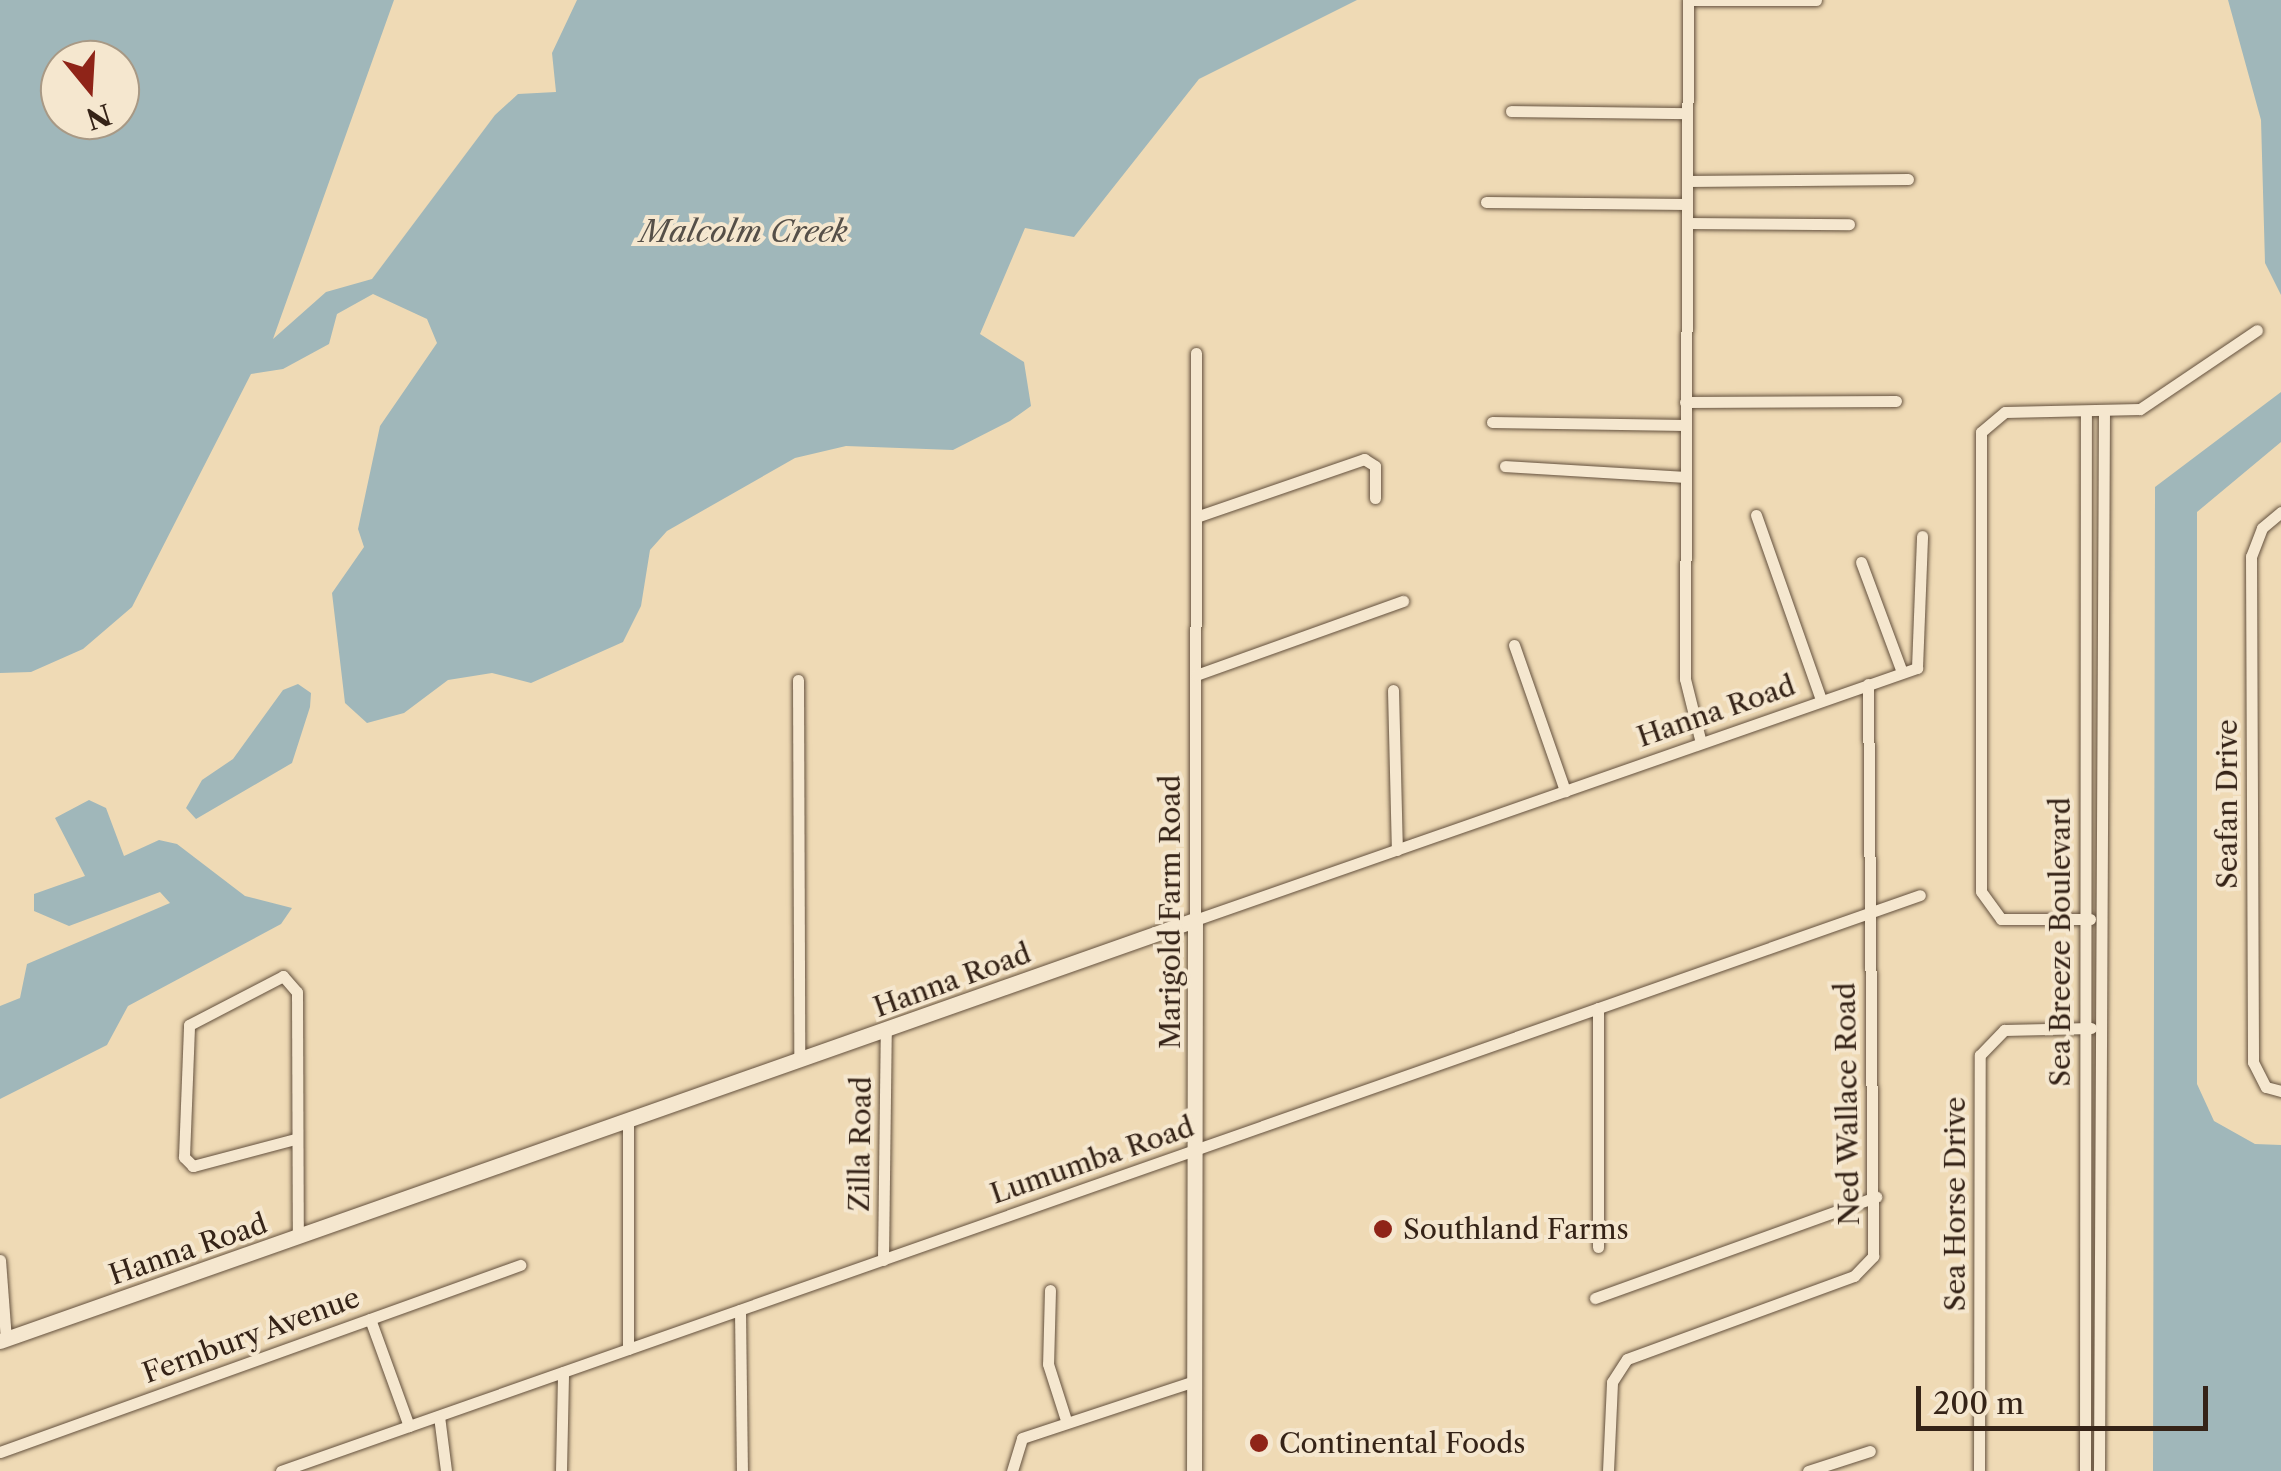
<!DOCTYPE html>
<html>
<head>
<meta charset="utf-8">
<style>
  body { margin:0 }
  #map { position:relative; width:2281px; height:1471px; overflow:hidden; background:#efdab5; font-family:"Libre Caslon Text",serif }
  div>[style] { position:absolute }
  [style*='--x'] { left:calc(var(--x)*1px); top:calc(var(--y)*1px); width:calc(var(--w)*1px); rotate:calc(var(--a)*1deg) }
  .water>* { inset:0; background:#a0b7ba }
  .roads { filter:drop-shadow(0 0 2px #64513e) drop-shadow(0 0 2px #64513e) }
  .street>* { height:11px; margin:-5.5px; padding:0 5.5px; transform-origin:5.5px; border-radius:5.5px; background:#f5e7cf }
  .secondary>* { height:15px; margin:-7.5px; padding:0 7.5px; transform-origin:7.5px; border-radius:7.5px; background:#f5e7cf }
  .dots>* { width:28px; height:28px; translate:-50% -50%; box-sizing:border-box; border:5px solid #f5e7cf; border-radius:50% }
  span { translate:-50% -50%; white-space:nowrap; text-align:center; line-height:1.15; -webkit-text-stroke:8px #f5e7cf; paint-order:stroke }
  .street-label { font-size:28px; color:#352317 }
  .poi-label { font-size:28px; color:#352317 }
  .left { translate:0 -50%; text-align:left }
  .water-label { font-size:30px; color:#554f48; font-style:italic }
  .north { position:absolute; left:40px; top:40px; width:100px; height:100px; box-sizing:border-box; background:#f5e7cf; border:2px solid #a89985; border-radius:50%; rotate:162deg; font-size:28px; font-weight:700; line-height:40px; text-align:center; color:#352317 }
  .north::after { content:''; display:block; margin:auto; width:35px; height:45px; background:#8f2418; clip-path:polygon(50% 0,100% 100%,50% 72%,0 100%) }
  .scale { position:absolute; left:1916px; top:1386px; width:292px; height:45px; box-sizing:border-box; border:5px solid #352317; border-top:0; padding-left:12px; font-size:30px; line-height:35px; white-space:nowrap; color:#352317; -webkit-text-stroke:8px #f5e7cf; paint-order:stroke }
</style>
</head>
<body>
<div id="map">
  <div class="water">
    <div style="clip-path:polygon(evenodd,0 0,394px 0,273px 339px,326px 292px,372px 279px,495px 115px,518px 94px,556px 92px,552px 53px,577px 0,1357px 0,1199px 79px,1074px 237px,1025px 228px,980px 334px,1024px 362px,1031px 406px,1010px 421px,953px 450px,846px 446px,795px 458px,667px 531px,650px 550px,641px 606px,623px 642px,531px 683px,492px 673px,448px 680px,404px 713px,367px 723px,345px 703px,332px 593px,364px 547px,358px 529px,380px 426px,437px 343px,427px 319px,373px 294px,337px 314px,329px 344px,283px 369px,251px 374px,132px 607px,83px 649px,31px 672px,0 673px,0 0,60px 60px,120px 60px,120px 120px,60px 120px,60px 60px)"></div>
    <div style="clip-path:polygon(2228px 0,2281px 0,2281px 295px,2265px 263px,2261px 120px)"></div>
    <div style="clip-path:polygon(2281px 392px,2281px 442px,2197px 512px,2197px 1084px,2214px 1121px,2255px 1144px,2281px 1145px,2281px 1471px,2153px 1471px,2155px 487px)"></div>
    <div style="clip-path:polygon(298px 684px,311px 693px,310px 707px,292px 763px,196px 819px,186px 808px,202px 780px,233px 759px,283px 690px)"></div>
    <div style="clip-path:polygon(89px 800px,106px 808px,124px 856px,159px 840px,177px 844px,245px 896px,292px 908px,281px 924px,128px 1006px,107px 1045px,0 1099px,0 1006px,20px 998px,27px 964px,170px 903px,160px 892px,69px 926px,34px 911px,34px 894px,85px 876px,55px 818px)"></div>
  </div>
  <div class="roads">
    <div class="street">
      <div style="--x:1511;--y:111;--w:176;--a:0.7"></div>
      <div style="--x:1687;--y:181;--w:221;--a:-0.5"></div>
      <div style="--x:1486;--y:202;--w:201;--a:0.6"></div>
      <div style="--x:1687;--y:223;--w:162;--a:0.4"></div>
      <div style="--x:1196;--y:353;--w:567;--a:90.1"></div>
      <div style="--x:1195;--y:920;--w:765;--a:-19.24"></div>
      <div style="--x:1917;--y:668;--w:132;--a:-87.8"></div>
      <div style="--x:1685;--y:402;--w:211;--a:-0.3"></div>
      <div style="--x:1492;--y:422;--w:193;--a:0.9"></div>
      <div style="--x:1505;--y:466;--w:180;--a:3.5"></div>
      <div style="--x:2281;--y:512;--w:25;--a:140"></div>
      <div style="--x:2262;--y:528;--w:30;--a:111"></div>
      <div style="--x:2251;--y:556;--w:506;--a:89.77"></div>
      <div style="--x:2253;--y:1062;--w:28;--a:63"></div>
      <div style="--x:2266;--y:1087;--w:16;--a:15"></div>
      <div style="--x:1756;--y:515;--w:196;--a:70.6"></div>
      <div style="--x:1196;--y:517;--w:178;--a:-19"></div>
      <div style="--x:1364;--y:459;--w:13;--a:32"></div>
      <div style="--x:1375;--y:466;--w:32;--a:90"></div>
      <div style="--x:1861;--y:562;--w:117;--a:69.6"></div>
      <div style="--x:1514;--y:645;--w:155;--a:70.7"></div>
      <div style="--x:1196;--y:675;--w:220;--a:-19.7"></div>
      <div style="--x:798;--y:680;--w:380;--a:89.8"></div>
      <div style="--x:1393;--y:690;--w:160;--a:88.6"></div>
      <div style="--x:1701;--y:743;--w:66;--a:-104"></div>
      <div style="--x:1685;--y:679;--w:679;--a:-89.75"></div>
      <div style="--x:1688;--y:0;--w:128;--a:0"></div>
      <div style="--x:2090;--y:919;--w:89;--a:180"></div>
      <div style="--x:2001;--y:919;--w:34;--a:-126"></div>
      <div style="--x:1981;--y:891;--w:459;--a:-90"></div>
      <div style="--x:1981;--y:432;--w:31;--a:-40"></div>
      <div style="--x:2005;--y:412;--w:135;--a:-1.3"></div>
      <div style="--x:2140;--y:409;--w:141;--a:-34"></div>
      <div style="--x:628;--y:1120;--w:229;--a:90"></div>
      <div style="--x:295;--y:1139;--w:106;--a:165.2"></div>
      <div style="--x:193;--y:1166;--w:13;--a:-135"></div>
      <div style="--x:184;--y:1157;--w:132;--a:-87.8"></div>
      <div style="--x:189;--y:1025;--w:106;--a:-27.5"></div>
      <div style="--x:283;--y:976;--w:21;--a:49"></div>
      <div style="--x:297;--y:992;--w:244;--a:89.8"></div>
      <div style="--x:1598;--y:1247;--w:239;--a:-90"></div>
      <div style="--x:0;--y:1260;--w:79;--a:85.7"></div>
      <div style="--x:883;--y:1260;--w:231;--a:-89.3"></div>
      <div style="--x:1050;--y:1290;--w:74;--a:91.5"></div>
      <div style="--x:1048;--y:1364;--w:56;--a:72.2"></div>
      <div style="--x:1595;--y:1298;--w:299;--a:-19.8"></div>
      <div style="--x:740;--y:1310;--w:161;--a:89.3"></div>
      <div style="--x:370;--y:1319;--w:114;--a:70"></div>
      <div style="--x:439;--y:1416;--w:55;--a:82.7"></div>
      <div style="--x:0;--y:1452;--w:553;--a:-19.78"></div>
      <div style="--x:281;--y:1471;--w:1737;--a:-19.36"></div>
      <div style="--x:561;--y:1471;--w:99;--a:-88.8"></div>
      <div style="--x:1012;--y:1471;--w:34;--a:-73"></div>
      <div style="--x:1022;--y:1438;--w:181;--a:-18.3"></div>
      <div style="--x:1608;--y:1471;--w:89;--a:-87.4"></div>
      <div style="--x:1612;--y:1382;--w:27;--a:-57"></div>
      <div style="--x:1627;--y:1359;--w:242;--a:-20.1"></div>
      <div style="--x:1854;--y:1276;--w:28;--a:-46"></div>
      <div style="--x:1873;--y:1256;--w:572;--a:-90.5"></div>
      <div style="--x:1808;--y:1471;--w:65;--a:-17.9"></div>
      <div style="--x:1979;--y:1471;--w:416;--a:-89.9"></div>
      <div style="--x:1980;--y:1055;--w:35;--a:-46"></div>
      <div style="--x:2004;--y:1030;--w:87;--a:-1.3"></div>
      <div style="--x:2085;--y:1471;--w:1058;--a:-89.95"></div>
      <div style="--x:2099;--y:1471;--w:1057;--a:-89.73"></div>
    </div>
    <div class="secondary">
      <div style="--x:0;--y:1341;--w:1267;--a:-19.41"></div>
      <div style="--x:1195;--y:920;--w:551;--a:90.1"></div>
    </div>
  </div>
  <div class="dots">
    <div style="left:1383px;top:1229px;background:#8f2418"></div>
    <div style="left:1259px;top:1443px;background:#8f2418"></div>
  </div>
  <div class="street-label">
    <span style="left:1716px;top:711px;rotate:-19deg">Hanna Road</span>
    <span style="left:2227px;top:804px;rotate:-90deg">Seafan Drive</span>
    <span style="left:1170px;top:912px;rotate:-90deg">Marigold Farm Road</span>
    <span style="left:2060px;top:942px;rotate:-90deg">Sea Breeze Boulevard</span>
    <span style="left:952px;top:980px;rotate:-20deg">Hanna Road</span>
    <span style="left:1847px;top:1104px;rotate:-91deg">Ned Wallace Road</span>
    <span style="left:860px;top:1144px;rotate:-89deg">Zilla Road</span>
    <span style="left:1092px;top:1160px;rotate:-19deg">Lumumba Road</span>
    <span style="left:1955px;top:1204px;rotate:-90deg">Sea Horse Drive</span>
    <span style="left:188px;top:1249px;rotate:-19deg">Hanna Road</span>
    <span style="left:251px;top:1335px;rotate:-20deg">Fernbury Avenue</span>
  </div>
  <div class="poi-label">
    <span class="left" style="left:1403px;top:1229px">Southland Farms</span>
    <span class="left" style="left:1279px;top:1443px">Continental Foods</span>
  </div>
  <div class="water-label">
    <span style="left:744px;top:232px">Malcolm Creek</span>
  </div>
  <div class="north">N</div>
  <div class="scale">200 m</div>
</div>
</body>
</html>
